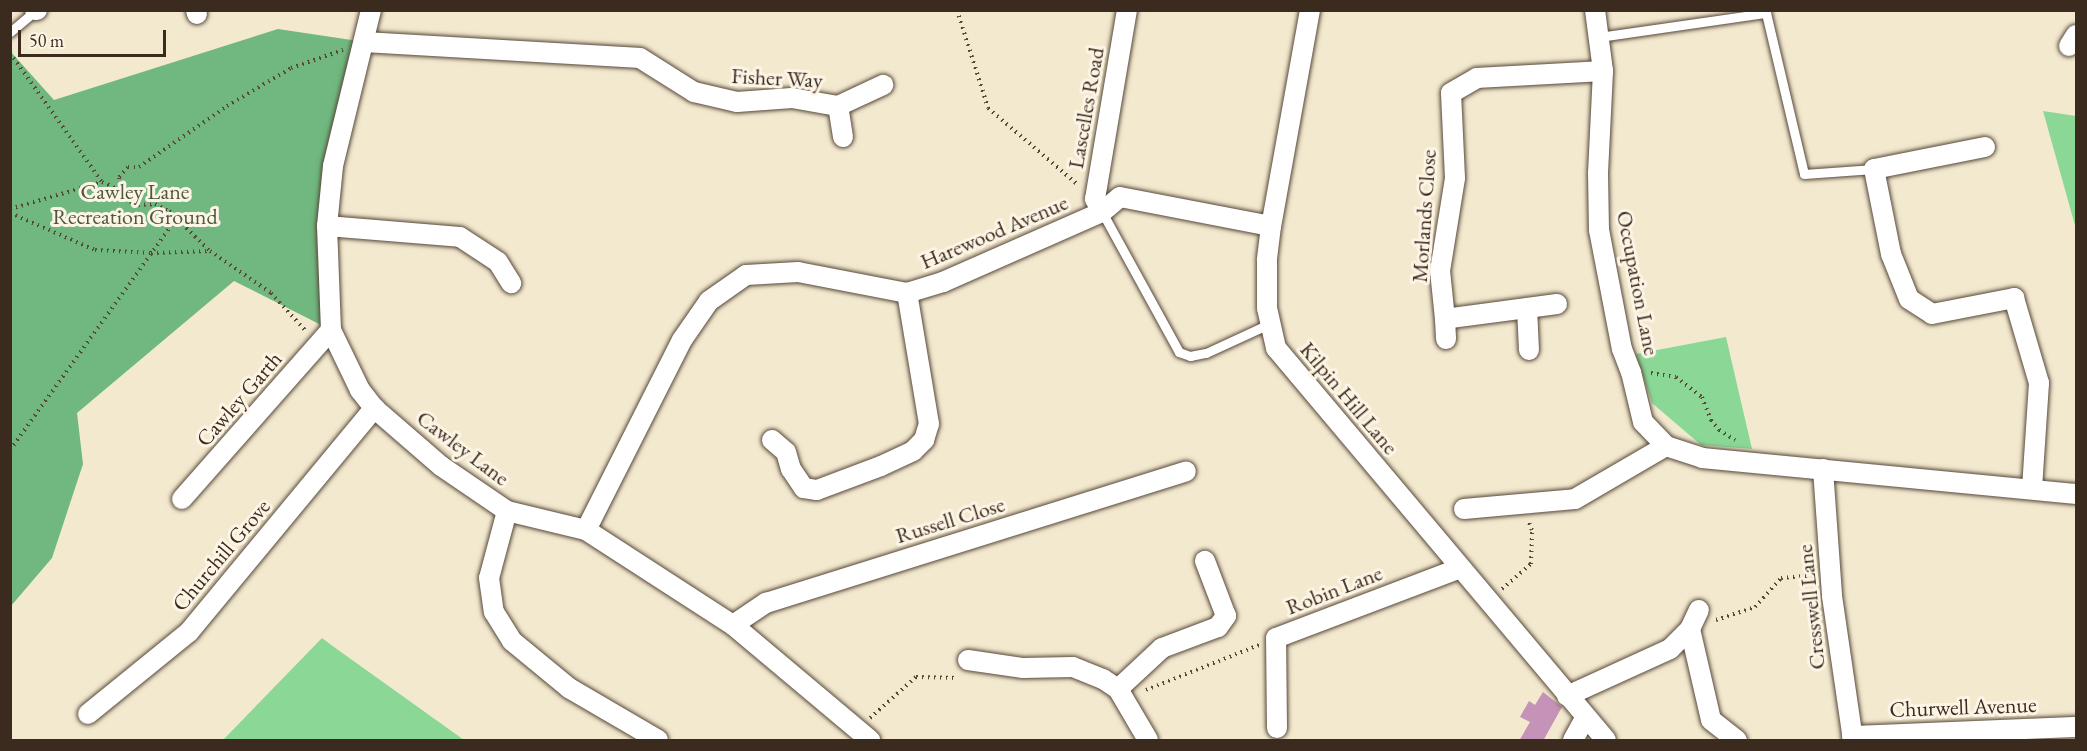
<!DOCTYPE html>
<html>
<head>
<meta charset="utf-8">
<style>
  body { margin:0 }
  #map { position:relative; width:2087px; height:751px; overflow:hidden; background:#f3e9cf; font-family:"EB Garamond",serif }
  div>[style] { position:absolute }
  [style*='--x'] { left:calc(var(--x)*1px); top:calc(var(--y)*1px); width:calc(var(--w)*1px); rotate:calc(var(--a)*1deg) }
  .green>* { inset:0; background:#8bd896 }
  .forest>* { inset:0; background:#70b87f }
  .building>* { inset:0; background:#c693b8 }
  .path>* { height:4px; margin-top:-2px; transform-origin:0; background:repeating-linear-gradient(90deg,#574739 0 1.5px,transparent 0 6px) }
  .roads { filter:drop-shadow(0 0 2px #574739) drop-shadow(0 0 2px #574739) }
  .lane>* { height:9px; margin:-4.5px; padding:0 4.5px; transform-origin:4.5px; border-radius:4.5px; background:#fff }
  .street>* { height:20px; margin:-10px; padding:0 10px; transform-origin:10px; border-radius:10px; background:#fff }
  span { translate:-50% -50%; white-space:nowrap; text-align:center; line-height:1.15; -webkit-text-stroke:6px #fcf5e5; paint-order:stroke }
  .street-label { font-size:22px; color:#3b2a1e }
  .park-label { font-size:22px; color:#4f563c }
  .frame { position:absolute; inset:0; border:12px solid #3b2a1e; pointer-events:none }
  .scale { position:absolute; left:18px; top:30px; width:148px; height:27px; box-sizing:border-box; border:3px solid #3b2a1e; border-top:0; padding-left:8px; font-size:18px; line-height:21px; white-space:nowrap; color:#3b2a1e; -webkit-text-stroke:4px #fcf5e5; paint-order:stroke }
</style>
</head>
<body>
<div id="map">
  <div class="green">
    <div style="clip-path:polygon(2043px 111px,2076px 116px,2076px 229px)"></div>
    <div style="clip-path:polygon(1726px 337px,1752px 449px,1701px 445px,1652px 403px,1636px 354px)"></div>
    <div style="clip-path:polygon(322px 638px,334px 647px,464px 740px,223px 740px)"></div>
  </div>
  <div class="forest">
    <div style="clip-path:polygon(278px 29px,365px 42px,333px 166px,331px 330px,234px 281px,77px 413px,83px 464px,52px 558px,11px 606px,10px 51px,54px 100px)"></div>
  </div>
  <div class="building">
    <div style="clip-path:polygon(1543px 692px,1562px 707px,1543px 741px,1519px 741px,1530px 722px,1520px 717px,1529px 701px,1535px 705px)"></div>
  </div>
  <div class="path">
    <div style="--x:957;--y:10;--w:103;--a:72.4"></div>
    <div style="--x:988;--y:108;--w:118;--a:40.5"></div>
    <div style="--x:10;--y:53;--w:158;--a:54.5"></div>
    <div style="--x:102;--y:182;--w:27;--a:24"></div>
    <div style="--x:127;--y:193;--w:4;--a:45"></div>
    <div style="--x:130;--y:196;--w:9;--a:77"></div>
    <div style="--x:132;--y:205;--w:23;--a:-2"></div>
    <div style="--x:155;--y:204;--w:16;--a:27"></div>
    <div style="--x:169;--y:211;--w:57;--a:44.3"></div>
    <div style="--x:210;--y:251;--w:74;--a:34.5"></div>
    <div style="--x:271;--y:293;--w:52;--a:47.4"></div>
    <div style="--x:120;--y:191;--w:14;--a:-94"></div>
    <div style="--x:119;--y:177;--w:13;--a:-48"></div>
    <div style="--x:128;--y:167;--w:11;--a:0"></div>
    <div style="--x:139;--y:167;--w:107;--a:-34.7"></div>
    <div style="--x:227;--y:106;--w:74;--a:-30.7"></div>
    <div style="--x:291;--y:68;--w:55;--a:-19.1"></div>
    <div style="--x:10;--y:209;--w:96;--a:-16.4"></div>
    <div style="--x:10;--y:213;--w:93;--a:23.5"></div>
    <div style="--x:95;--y:250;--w:56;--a:3.1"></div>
    <div style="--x:151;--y:253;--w:58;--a:-2"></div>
    <div style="--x:1651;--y:373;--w:25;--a:9"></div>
    <div style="--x:1676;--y:377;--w:33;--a:38"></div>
    <div style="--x:1702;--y:397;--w:25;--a:69"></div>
    <div style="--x:1711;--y:420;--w:13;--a:51"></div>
    <div style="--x:1719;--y:430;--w:19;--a:32"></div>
    <div style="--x:10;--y:450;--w:283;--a:-54.3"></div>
    <div style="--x:1502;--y:589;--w:38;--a:-41"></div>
    <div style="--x:1531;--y:564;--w:34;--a:-88"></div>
    <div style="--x:1532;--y:530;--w:11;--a:-112"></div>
    <div style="--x:1716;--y:620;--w:41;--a:-18.4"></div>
    <div style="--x:1755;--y:607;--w:39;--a:-48"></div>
    <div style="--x:1781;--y:578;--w:32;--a:-5"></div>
    <div style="--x:1146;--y:690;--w:122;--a:-21.7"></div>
    <div style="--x:870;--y:718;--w:62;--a:-41.7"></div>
    <div style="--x:916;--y:677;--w:42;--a:1.4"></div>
  </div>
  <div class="roads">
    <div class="lane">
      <div style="--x:10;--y:32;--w:33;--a:-40"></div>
      <div style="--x:1599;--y:37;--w:169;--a:-8.2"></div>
      <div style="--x:1766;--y:13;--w:165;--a:76.7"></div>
      <div style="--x:1804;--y:174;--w:70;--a:-4.1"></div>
      <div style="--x:1102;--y:212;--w:160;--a:61.2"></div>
      <div style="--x:1179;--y:352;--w:12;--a:20"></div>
      <div style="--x:1190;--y:356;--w:16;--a:-11"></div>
      <div style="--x:1206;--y:353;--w:72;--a:-24.8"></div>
    </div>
    <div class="street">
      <div style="--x:35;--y:10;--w:2;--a:0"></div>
      <div style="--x:196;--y:10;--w:4;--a:76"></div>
      <div style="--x:371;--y:10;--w:161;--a:103.7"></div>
      <div style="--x:333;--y:166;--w:60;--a:95.7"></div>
      <div style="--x:327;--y:226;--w:104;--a:87.8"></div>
      <div style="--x:331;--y:330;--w:67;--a:64.2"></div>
      <div style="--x:360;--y:390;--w:23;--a:52"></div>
      <div style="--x:374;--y:408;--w:89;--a:40.9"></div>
      <div style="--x:441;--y:466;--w:80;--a:34.3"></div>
      <div style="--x:507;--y:511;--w:81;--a:13.5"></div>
      <div style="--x:586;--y:530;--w:175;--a:32.9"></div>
      <div style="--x:733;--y:625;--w:179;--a:40"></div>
      <div style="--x:1310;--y:10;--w:219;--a:100.2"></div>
      <div style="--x:1271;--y:226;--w:35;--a:97"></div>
      <div style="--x:1267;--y:261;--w:47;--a:90"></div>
      <div style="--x:1267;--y:308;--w:41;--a:77.3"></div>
      <div style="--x:1276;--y:348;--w:512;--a:49.91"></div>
      <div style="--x:1595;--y:10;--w:62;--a:82.5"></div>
      <div style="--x:1603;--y:71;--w:102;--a:92.8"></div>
      <div style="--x:1598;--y:173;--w:57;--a:89"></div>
      <div style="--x:1599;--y:230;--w:121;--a:79.1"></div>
      <div style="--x:1622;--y:349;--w:25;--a:69"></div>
      <div style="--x:1631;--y:372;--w:51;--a:76.5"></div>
      <div style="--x:1643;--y:422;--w:33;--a:46"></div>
      <div style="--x:1666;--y:446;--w:38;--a:18"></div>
      <div style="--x:1702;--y:458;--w:376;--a:5.5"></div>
      <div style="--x:365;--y:42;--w:275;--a:3.3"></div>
      <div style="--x:640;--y:58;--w:64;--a:32.2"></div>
      <div style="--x:694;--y:92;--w:44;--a:13.1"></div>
      <div style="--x:737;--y:102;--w:55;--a:-4.2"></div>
      <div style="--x:792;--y:98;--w:47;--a:9.9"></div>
      <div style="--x:2069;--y:46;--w:13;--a:-58"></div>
      <div style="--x:843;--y:137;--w:31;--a:-99"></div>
      <div style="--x:838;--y:106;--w:50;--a:-25"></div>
      <div style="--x:1985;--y:147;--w:113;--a:168.8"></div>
      <div style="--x:1874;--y:169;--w:87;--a:78.7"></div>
      <div style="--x:1891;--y:254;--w:48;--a:68.2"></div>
      <div style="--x:1909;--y:299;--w:27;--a:33"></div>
      <div style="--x:1932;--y:314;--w:84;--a:-11"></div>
      <div style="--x:2014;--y:298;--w:89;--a:73.6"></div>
      <div style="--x:2039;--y:383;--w:106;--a:93.8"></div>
      <div style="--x:1102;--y:212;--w:15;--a:-118"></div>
      <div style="--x:1095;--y:199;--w:192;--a:-80.4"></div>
      <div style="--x:327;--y:226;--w:133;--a:4.7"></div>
      <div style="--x:460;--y:237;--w:45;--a:33.3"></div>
      <div style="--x:498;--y:262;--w:25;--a:58"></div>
      <div style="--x:1557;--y:304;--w:113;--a:172.4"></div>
      <div style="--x:1445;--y:319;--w:48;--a:-95.9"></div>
      <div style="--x:1440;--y:271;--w:94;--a:-80.8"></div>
      <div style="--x:1455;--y:178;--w:85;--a:-92.7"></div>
      <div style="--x:1451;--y:93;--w:30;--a:-30"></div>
      <div style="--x:1477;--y:78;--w:126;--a:-3.2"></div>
      <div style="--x:1527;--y:308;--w:42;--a:87.3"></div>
      <div style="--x:1445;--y:319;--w:20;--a:87"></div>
      <div style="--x:772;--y:440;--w:18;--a:41"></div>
      <div style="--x:786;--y:452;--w:18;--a:74"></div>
      <div style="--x:791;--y:469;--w:23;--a:56"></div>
      <div style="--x:804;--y:488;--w:13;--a:9"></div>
      <div style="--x:817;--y:490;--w:68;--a:-20.6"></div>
      <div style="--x:881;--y:466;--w:35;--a:-25"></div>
      <div style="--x:913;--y:451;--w:16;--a:-45"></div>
      <div style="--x:924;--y:440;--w:17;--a:-73"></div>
      <div style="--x:929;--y:424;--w:133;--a:-99.5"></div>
      <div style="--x:1823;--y:469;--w:127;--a:85.9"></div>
      <div style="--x:1832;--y:596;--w:146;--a:81.7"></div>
      <div style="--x:182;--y:499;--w:225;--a:-48.6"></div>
      <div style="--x:1464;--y:509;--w:111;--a:-5.1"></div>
      <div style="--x:1575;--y:499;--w:105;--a:-30.2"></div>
      <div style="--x:507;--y:511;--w:69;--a:105"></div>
      <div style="--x:489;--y:578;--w:34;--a:82"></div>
      <div style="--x:494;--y:612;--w:34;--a:58"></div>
      <div style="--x:512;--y:641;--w:74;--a:39.5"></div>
      <div style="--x:569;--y:688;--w:103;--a:30.3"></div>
      <div style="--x:586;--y:530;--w:213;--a:-63.2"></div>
      <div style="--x:682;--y:340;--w:47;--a:-55.3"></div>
      <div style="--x:709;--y:301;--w:45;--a:-35.1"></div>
      <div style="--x:746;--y:275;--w:52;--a:-3.3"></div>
      <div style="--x:798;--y:272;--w:111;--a:10.9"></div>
      <div style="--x:907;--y:293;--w:38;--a:-17"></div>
      <div style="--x:943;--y:282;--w:174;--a:-23.8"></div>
      <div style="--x:1102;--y:212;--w:23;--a:-40"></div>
      <div style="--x:1120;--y:197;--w:154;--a:10.9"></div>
      <div style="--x:733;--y:625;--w:40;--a:-34"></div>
      <div style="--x:766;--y:603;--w:440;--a:-17.4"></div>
      <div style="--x:1690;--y:629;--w:93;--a:77"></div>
      <div style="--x:1711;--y:720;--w:33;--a:38"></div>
      <div style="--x:968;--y:660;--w:56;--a:8.3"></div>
      <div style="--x:1023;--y:668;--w:50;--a:-1.1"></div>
      <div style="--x:1073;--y:667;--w:32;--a:22"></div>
      <div style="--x:1103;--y:679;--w:18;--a:34"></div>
      <div style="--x:1118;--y:689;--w:59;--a:59.5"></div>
      <div style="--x:1118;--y:689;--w:60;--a:-43"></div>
      <div style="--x:1162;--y:648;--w:60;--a:-20.6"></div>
      <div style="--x:1218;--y:627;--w:14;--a:-54"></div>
      <div style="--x:1226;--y:616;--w:59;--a:-110.9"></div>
      <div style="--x:1567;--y:696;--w:113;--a:-24.5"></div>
      <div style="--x:1670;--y:649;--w:28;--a:-45"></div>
      <div style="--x:1690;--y:629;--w:21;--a:-65"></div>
      <div style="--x:88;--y:714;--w:130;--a:-39.1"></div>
      <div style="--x:189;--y:632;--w:291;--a:-50.4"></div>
      <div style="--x:1277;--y:728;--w:90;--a:-90.6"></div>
      <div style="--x:1276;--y:638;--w:197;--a:-20.8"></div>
      <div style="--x:1852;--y:736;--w:224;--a:-2.3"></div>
      <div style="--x:1573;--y:740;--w:25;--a:-61"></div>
    </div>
  </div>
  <div class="street-label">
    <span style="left:777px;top:78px;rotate:3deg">Fisher Way</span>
    <span style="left:1086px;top:108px;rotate:-80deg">Lascelles Road</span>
    <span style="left:1424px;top:216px;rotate:-86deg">Morlands Close</span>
    <span style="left:994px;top:232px;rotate:-23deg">Harewood Avenue</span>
    <span style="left:1638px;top:283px;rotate:79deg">Occupation Lane</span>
    <span style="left:1349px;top:398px;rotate:50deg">Kilpin Hill Lane</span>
    <span style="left:239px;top:399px;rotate:-49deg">Cawley Garth</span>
    <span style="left:463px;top:448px;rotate:37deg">Cawley Lane</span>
    <span style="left:950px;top:520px;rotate:-17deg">Russell Close</span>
    <span style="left:221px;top:555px;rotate:-50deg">Churchill Grove</span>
    <span style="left:1334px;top:590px;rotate:-21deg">Robin Lane</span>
    <span style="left:1811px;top:607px;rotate:-96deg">Cresswell Lane</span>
    <span style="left:1963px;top:707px;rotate:-2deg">Churwell Avenue</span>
  </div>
  <div class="park-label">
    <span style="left:135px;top:204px">Cawley Lane<br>Recreation Ground</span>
  </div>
  <div class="frame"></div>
  <div class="scale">50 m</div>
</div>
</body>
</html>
